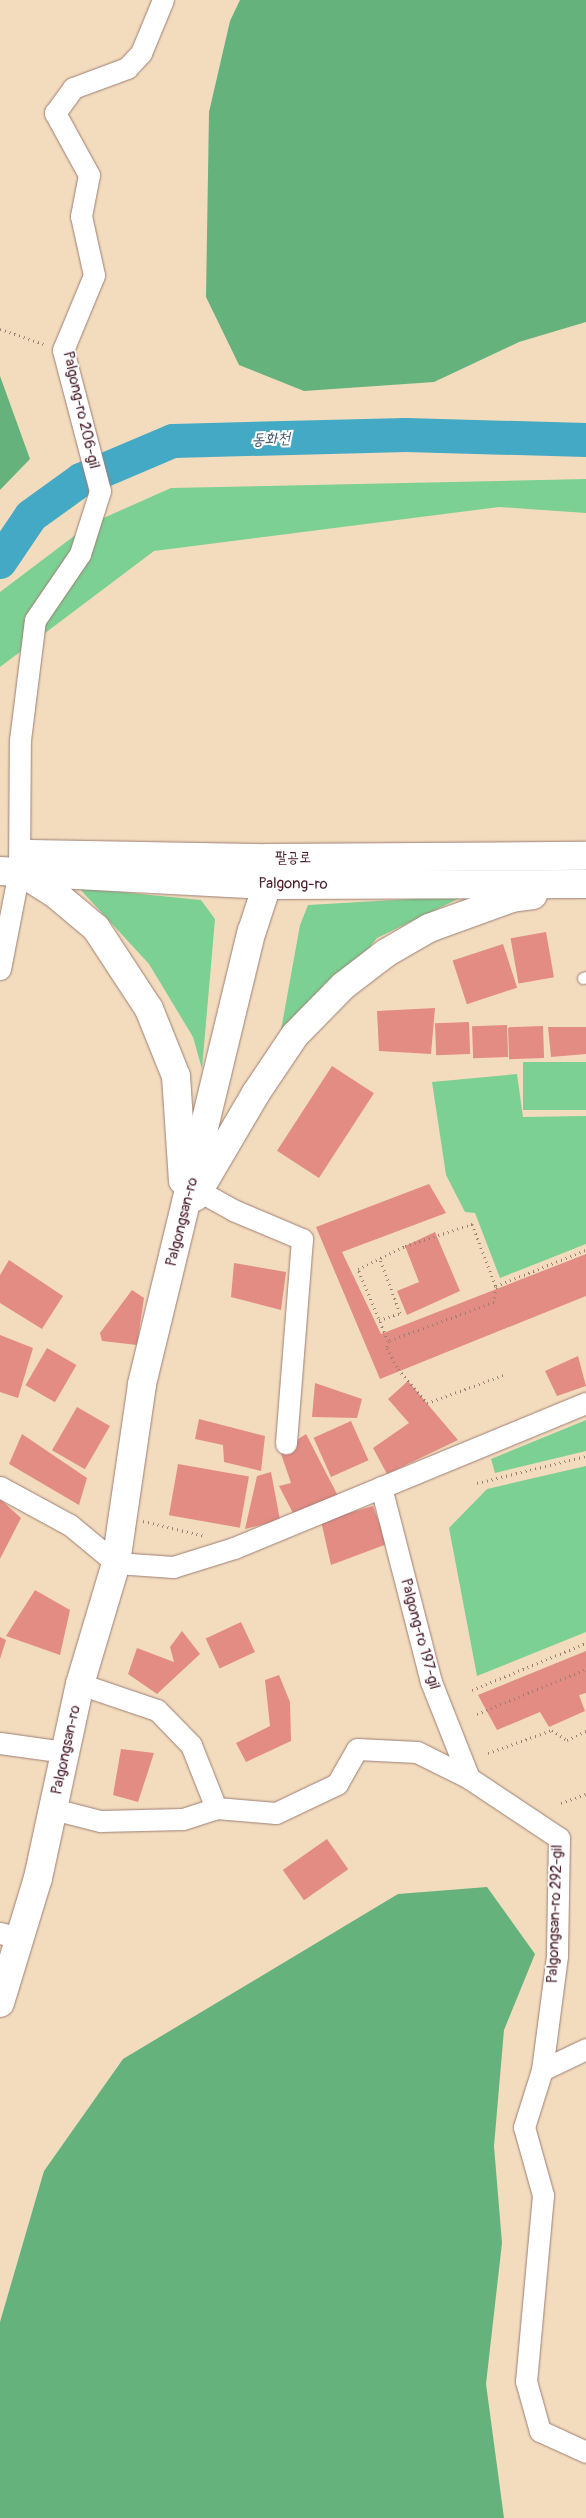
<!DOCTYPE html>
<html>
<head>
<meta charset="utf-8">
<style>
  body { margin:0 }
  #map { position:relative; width:586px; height:2518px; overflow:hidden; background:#f3dcbe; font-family:Pangolin,"Poor Story",sans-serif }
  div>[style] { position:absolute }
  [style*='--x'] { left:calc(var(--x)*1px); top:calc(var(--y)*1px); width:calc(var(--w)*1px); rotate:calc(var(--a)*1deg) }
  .green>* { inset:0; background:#7cd093; transform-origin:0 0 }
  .forest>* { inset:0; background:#65b27d }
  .river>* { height:34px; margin:-17px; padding:0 17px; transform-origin:17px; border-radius:17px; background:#44a9c4 }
  .building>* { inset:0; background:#e38c84; transform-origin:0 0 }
  .path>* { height:3px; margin-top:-1.5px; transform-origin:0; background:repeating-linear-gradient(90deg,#9e7e74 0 1px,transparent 0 5px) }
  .roads { filter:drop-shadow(0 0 1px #9e7e74) drop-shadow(0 0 1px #9e7e74) }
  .service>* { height:11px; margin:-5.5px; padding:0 5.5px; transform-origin:5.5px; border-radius:5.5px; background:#fff }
  .minor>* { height:21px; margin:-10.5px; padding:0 10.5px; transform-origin:10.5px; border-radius:10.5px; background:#fff }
  .secondary>* { height:28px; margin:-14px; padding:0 14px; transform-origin:14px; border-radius:14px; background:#fff }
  span { translate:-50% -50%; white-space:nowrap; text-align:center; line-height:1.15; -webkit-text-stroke:4px #fff; paint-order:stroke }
  .street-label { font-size:15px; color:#4a1f2b }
  .water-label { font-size:16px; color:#475d70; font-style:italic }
</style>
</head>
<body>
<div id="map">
  <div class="green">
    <div style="clip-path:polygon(586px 479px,586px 513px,499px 507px,154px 551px,0 667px,0 592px,90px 524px,171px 488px)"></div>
    <div style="clip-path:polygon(79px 888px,201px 900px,215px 919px,202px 1069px,193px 1037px,149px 964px)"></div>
    <div style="clip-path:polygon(464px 896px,377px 938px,318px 1011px,281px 1030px,300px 925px,308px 905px)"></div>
    <div style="left:586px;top:1062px;width:48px;height:63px;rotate:90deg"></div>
    <div style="clip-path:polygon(517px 1074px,523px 1117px,586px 1116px,586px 1244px,500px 1278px,475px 1213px,465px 1212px,446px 1175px,432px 1082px)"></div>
    <div style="clip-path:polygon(586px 1420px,586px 1451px,495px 1473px,491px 1459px)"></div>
    <div style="clip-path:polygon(586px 1466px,586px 1632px,477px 1676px,449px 1528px,487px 1489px)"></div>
  </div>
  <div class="forest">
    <div style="clip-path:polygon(240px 0,586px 0,586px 322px,519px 342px,434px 382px,304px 391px,239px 365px,206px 297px,209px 112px,230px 21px)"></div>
    <div style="clip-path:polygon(0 376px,30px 459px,0 490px)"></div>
    <div style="clip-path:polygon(487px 1887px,535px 1954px,504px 2030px,494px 2146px,502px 2243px,486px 2384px,504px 2518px,0 2518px,0 2322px,44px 2171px,123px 2059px,398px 1894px)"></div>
  </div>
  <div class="river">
    <div style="--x:0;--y:562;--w:55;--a:-56"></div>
    <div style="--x:31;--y:516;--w:62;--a:-35.8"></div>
    <div style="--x:81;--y:480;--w:100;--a:-23"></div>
    <div style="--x:173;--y:441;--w:233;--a:-1.5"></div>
    <div style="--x:406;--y:435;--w:180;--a:1.6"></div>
  </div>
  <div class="building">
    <div style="left:546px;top:932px;width:46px;height:36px;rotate:80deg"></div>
    <div style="left:503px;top:944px;width:46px;height:53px;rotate:72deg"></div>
    <div style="clip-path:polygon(435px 1008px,431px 1054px,379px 1051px,377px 1011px)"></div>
    <div style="left:469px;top:1022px;width:32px;height:34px;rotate:88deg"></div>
    <div style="left:507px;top:1025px;width:32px;height:35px;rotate:88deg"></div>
    <div style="left:543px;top:1026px;width:32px;height:35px;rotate:88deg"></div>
    <div style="clip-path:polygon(548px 1027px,586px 1027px,586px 1054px,551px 1057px)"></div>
    <div style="left:332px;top:1066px;width:50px;height:101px;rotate:33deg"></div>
    <div style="clip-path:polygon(429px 1184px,446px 1213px,342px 1252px,381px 1334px,586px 1254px,586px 1296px,380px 1379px,316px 1227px)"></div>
    <div style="clip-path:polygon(435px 1232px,460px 1291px,407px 1315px,397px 1291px,419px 1282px,405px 1246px)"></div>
    <div style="clip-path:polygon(9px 1260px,63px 1296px,42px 1329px,0 1303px,0 1275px)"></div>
    <div style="clip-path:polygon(234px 1263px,286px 1272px,281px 1310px,231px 1297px)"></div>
    <div style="clip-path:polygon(132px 1290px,144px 1298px,137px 1345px,102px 1341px,100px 1333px)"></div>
    <div style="clip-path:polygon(0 1335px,33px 1348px,18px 1398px,0 1392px)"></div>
    <div style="left:47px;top:1348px;width:34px;height:43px;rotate:30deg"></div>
    <div style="clip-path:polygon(578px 1356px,586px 1386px,557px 1396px,545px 1371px)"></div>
    <div style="clip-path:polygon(408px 1381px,458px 1440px,387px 1474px,373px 1448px,409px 1423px,388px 1399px)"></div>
    <div style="clip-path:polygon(315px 1383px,362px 1399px,357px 1418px,312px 1417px)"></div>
    <div style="left:77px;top:1407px;width:38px;height:50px;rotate:30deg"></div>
    <div style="clip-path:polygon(199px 1419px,265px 1436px,261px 1471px,224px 1462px,223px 1445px,195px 1439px)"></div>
    <div style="left:351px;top:1421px;width:43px;height:41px;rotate:66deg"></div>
    <div style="clip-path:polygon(22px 1434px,87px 1478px,79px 1505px,9px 1464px)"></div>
    <div style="clip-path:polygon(306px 1434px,338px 1496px,295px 1517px,279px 1486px,291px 1483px,280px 1451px)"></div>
    <div style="left:178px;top:1464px;width:72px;height:52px;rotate:10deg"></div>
    <div style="clip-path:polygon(271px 1472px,280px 1520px,245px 1529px,257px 1476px)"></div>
    <div style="clip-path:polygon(0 1499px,21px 1518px,0 1559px)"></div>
    <div style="clip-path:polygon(373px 1506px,387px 1544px,331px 1565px,321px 1521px)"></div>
    <div style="clip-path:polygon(35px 1590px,70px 1610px,60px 1655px,6px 1636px)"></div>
    <div style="left:241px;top:1622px;width:33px;height:39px;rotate:65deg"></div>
    <div style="clip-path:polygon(182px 1631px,200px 1654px,157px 1694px,128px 1674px,137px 1648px,174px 1662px,170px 1647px)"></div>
    <div style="clip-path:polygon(0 1637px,6px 1640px,0 1659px)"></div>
    <div style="clip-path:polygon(586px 1651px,586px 1693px,579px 1695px,585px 1711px,549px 1727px,540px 1712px,497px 1730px,478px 1695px)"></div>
    <div style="clip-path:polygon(279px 1675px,290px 1702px,291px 1741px,246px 1762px,236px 1743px,270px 1726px,265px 1680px)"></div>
    <div style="clip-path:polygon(121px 1749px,154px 1753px,138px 1802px,113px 1795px)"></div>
    <div style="left:327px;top:1839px;width:37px;height:54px;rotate:55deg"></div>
  </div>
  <div class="path">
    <div style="--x:0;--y:329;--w:46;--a:18.8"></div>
    <div style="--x:472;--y:1224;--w:67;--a:69.1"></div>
    <div style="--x:496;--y:1287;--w:15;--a:98"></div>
    <div style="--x:494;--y:1302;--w:113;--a:159.8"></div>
    <div style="--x:388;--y:1341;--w:78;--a:-112.6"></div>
    <div style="--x:358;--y:1269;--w:52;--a:-26.1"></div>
    <div style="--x:405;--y:1246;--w:71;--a:-18.2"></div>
    <div style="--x:496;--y:1286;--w:97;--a:-21.8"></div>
    <div style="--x:379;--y:1320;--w:22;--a:-18"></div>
    <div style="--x:400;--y:1313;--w:58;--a:-110.3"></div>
    <div style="--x:388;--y:1341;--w:7;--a:98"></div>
    <div style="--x:387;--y:1348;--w:24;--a:62"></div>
    <div style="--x:398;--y:1369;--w:45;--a:49.5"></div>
    <div style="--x:427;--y:1403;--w:82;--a:-20"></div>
    <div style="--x:477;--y:1483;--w:112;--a:-13.9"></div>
    <div style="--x:143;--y:1521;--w:64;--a:13.6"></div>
    <div style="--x:472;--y:1690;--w:123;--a:-22.4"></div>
    <div style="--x:477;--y:1714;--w:118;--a:-22.4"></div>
    <div style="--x:488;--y:1753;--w:68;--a:-19.8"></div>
    <div style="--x:552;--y:1730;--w:18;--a:34"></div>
    <div style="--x:567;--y:1740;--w:21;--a:-25"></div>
    <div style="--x:561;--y:1803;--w:27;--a:-20"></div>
  </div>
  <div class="roads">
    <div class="service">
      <div style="--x:583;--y:978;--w:3;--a:-18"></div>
    </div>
    <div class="minor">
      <div style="--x:0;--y:969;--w:100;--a:-79"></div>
      <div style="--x:19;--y:871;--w:131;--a:-89.6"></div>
      <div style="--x:20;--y:740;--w:121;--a:-82.9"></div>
      <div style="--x:35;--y:620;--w:80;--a:-55.7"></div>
      <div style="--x:80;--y:554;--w:66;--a:-72.4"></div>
      <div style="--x:100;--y:491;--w:146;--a:-104.7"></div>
      <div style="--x:63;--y:350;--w:81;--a:-67.5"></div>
      <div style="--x:94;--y:275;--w:60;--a:-102.4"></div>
      <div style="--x:81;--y:216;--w:42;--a:-79"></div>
      <div style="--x:89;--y:175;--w:71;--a:-118.7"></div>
      <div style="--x:55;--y:113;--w:31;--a:-54"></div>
      <div style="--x:73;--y:88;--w:58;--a:-20.3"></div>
      <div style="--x:127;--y:68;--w:21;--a:-47"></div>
      <div style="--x:141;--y:53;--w:57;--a:-67.5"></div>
      <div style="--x:199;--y:1191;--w:39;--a:29"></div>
      <div style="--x:233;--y:1210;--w:75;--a:22.8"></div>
      <div style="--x:302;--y:1239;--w:205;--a:94.5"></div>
      <div style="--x:0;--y:1487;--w:80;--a:28.5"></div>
      <div style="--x:70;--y:1525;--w:60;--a:39.6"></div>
      <div style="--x:116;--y:1563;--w:57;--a:4"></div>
      <div style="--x:173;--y:1567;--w:64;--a:-17.3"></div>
      <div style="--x:234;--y:1548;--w:381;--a:-22.4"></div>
      <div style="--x:381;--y:1487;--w:201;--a:75.6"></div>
      <div style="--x:431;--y:1682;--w:103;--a:68.4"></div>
      <div style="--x:80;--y:1684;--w:81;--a:18.7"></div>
      <div style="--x:157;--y:1710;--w:49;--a:45.8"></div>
      <div style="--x:191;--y:1745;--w:68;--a:68.4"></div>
      <div style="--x:0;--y:1743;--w:66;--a:7.9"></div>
      <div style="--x:53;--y:1809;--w:49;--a:14.3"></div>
      <div style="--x:100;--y:1821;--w:83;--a:-1.4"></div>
      <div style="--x:183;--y:1819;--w:35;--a:-18"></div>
      <div style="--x:216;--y:1808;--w:60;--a:4.8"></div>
      <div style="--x:276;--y:1813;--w:68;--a:-25.4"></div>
      <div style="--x:337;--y:1784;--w:40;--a:-60.3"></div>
      <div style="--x:357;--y:1749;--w:60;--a:2.9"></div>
      <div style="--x:417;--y:1752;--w:58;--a:26.6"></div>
      <div style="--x:469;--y:1778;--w:108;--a:33.7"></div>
      <div style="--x:559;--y:1838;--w:118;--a:91"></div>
      <div style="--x:557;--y:1956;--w:115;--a:97.5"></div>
      <div style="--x:542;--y:2070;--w:60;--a:107.5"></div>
      <div style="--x:524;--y:2127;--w:71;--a:74.4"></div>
      <div style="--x:543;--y:2195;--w:187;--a:95.2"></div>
      <div style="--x:526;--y:2381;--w:52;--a:74.4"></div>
      <div style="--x:540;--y:2431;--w:51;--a:24.5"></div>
      <div style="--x:0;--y:1933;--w:21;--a:14"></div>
      <div style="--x:542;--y:2070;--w:49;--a:-25.5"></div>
    </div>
    <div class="secondary">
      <div style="--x:30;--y:854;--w:239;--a:1"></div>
      <div style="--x:269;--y:858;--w:317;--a:-0.4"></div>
      <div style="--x:0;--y:871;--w:267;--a:3"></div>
      <div style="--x:267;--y:885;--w:319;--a:-0.2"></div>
      <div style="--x:22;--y:873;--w:36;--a:32"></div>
      <div style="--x:53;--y:892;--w:56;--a:39.9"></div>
      <div style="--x:96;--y:928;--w:97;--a:56.8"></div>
      <div style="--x:149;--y:1009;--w:72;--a:68.1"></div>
      <div style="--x:176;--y:1076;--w:105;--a:86.2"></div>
      <div style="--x:195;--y:1197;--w:121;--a:-59.6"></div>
      <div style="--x:256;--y:1093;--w:70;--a:-56.1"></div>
      <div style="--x:295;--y:1035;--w:69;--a:-45.6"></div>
      <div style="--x:343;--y:986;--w:54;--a:-37.5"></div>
      <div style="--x:386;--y:953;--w:50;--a:-30.2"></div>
      <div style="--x:429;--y:928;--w:88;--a:-19.9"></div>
      <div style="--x:512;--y:898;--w:21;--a:-8"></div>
      <div style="--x:0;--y:2003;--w:131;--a:-73.1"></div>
      <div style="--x:38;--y:1878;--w:198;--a:-77.8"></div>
      <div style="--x:80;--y:1684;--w:126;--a:-73.4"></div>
      <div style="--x:116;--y:1563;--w:181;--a:-81.7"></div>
      <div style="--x:142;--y:1384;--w:466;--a:-76.4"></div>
      <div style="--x:252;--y:931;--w:48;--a:-71.9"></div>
      <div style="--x:267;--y:885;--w:27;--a:-86"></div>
    </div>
  </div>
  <div class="street-label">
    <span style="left:81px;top:410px;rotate:77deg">Palgong-ro 206-gil</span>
    <span style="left:293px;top:858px">팔공로</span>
    <span style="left:293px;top:884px;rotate:1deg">Palgong-ro</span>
    <span style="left:182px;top:1222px;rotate:-76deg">Palgongsan-ro</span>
    <span style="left:420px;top:1634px;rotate:75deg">Palgong-ro 197-gil</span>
    <span style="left:66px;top:1750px;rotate:-78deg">Palgongsan-ro</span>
    <span style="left:555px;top:1914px;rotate:-88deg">Palgongsan-ro 292-gil</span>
  </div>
  <div class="water-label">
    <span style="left:271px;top:439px;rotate:-2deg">동화천</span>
  </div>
</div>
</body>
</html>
